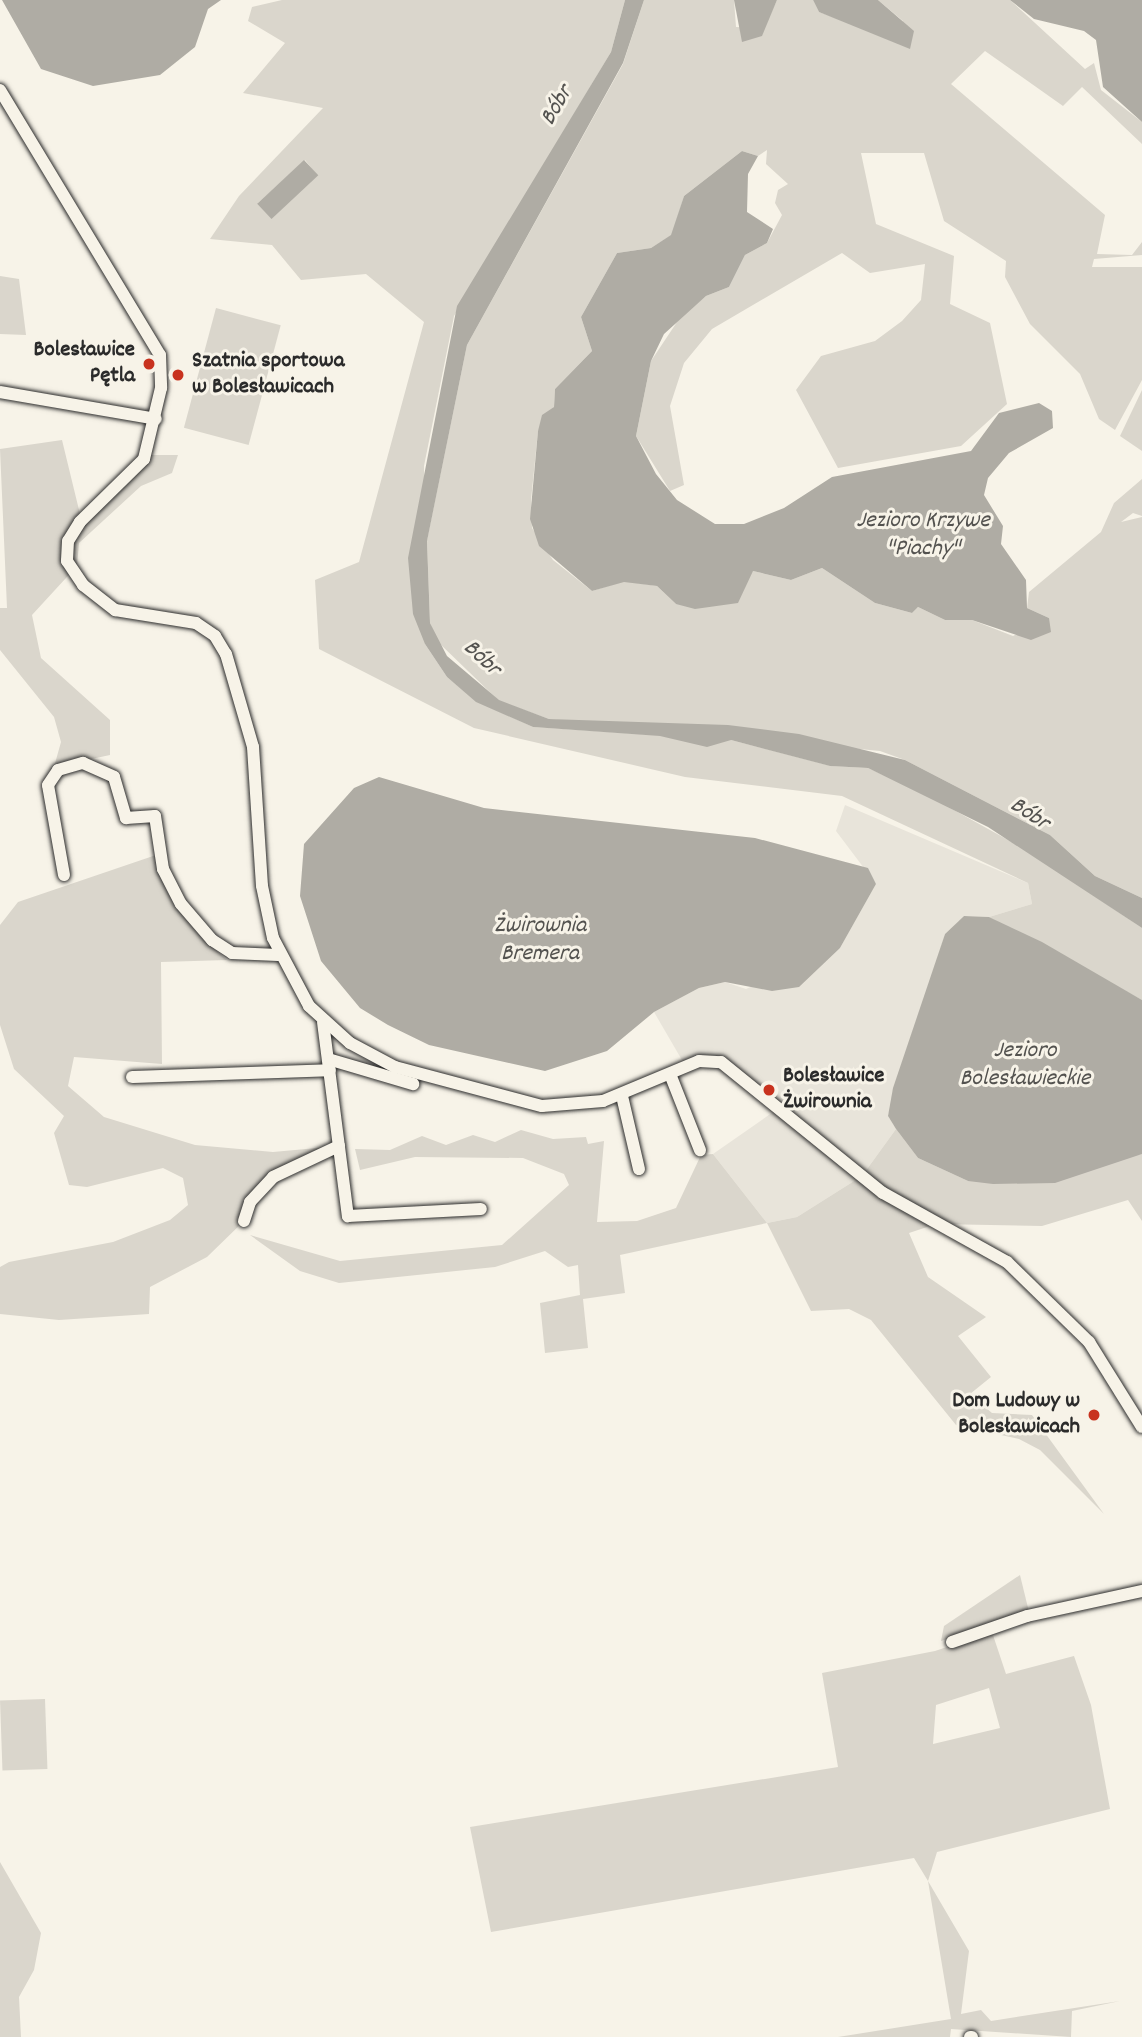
<!DOCTYPE html>
<html>
<head>
<meta charset="utf-8">
<style>
  body { margin:0 }
  #map { position:relative; width:1142px; height:2037px; overflow:hidden; background:#f7f3e8; font-family:Dekko,sans-serif }
  div>[style] { position:absolute }
  [style*='--x'] { left:calc(var(--x)*1px); top:calc(var(--y)*1px); width:calc(var(--w)*1px); rotate:calc(var(--a)*1deg) }
  .built>* { inset:0; background:#e8e4da }
  .green>* { inset:0; background:#dad6cc; transform-origin:0 0 }
  .water>* { inset:0; background:#afaca4; transform-origin:0 0 }
  .roads { filter:drop-shadow(0 0 2px #2b2b2b) drop-shadow(0 0 2px #2b2b2b) }
  .minor>* { height:12px; margin:-6px; padding:0 6px; transform-origin:6px; border-radius:6px; background:#f7f3e8 }
  .dots>* { width:19px; height:19px; translate:-50% -50%; box-sizing:border-box; border:4px solid #f7f3e8; border-radius:50% }
  span { translate:-50% -50%; white-space:nowrap; text-align:center; line-height:1.15; -webkit-text-stroke:6px #f7f3e8; paint-order:stroke }
  .poi-label { font-size:23px; color:#2b2b2b; font-weight:700 }
  .right { translate:-100% -50%; text-align:right }
  .left { translate:0 -50%; text-align:left }
  .water-label { font-size:24px; color:#53524f; font-style:italic }
</style>
</head>
<body>
<div id="map">
  <div class="built">
    <div style="clip-path:polygon(845px 805px,1028px 883px,1032px 904px,989px 917px,964px 916px,945px 934px,888px 1116px,896px 1129px,862px 1176px,797px 1217px,767px 1223px,713px 1154px,779px 1108px,732px 1068px,686px 1067px,654px 1012px,699px 988px,725px 982px,746px 989px,840px 948px,876px 884px,836px 831px)"></div>
  </div>
  <div class="green">
    <div style="clip-path:polygon(evenodd,282px 0,625px 0,611px 52px,454px 316px,424px 466px,425px 644px,447px 677px,476px 701px,533px 727px,731px 740px,831px 766px,868px 768px,925px 794px,1026px 850px,1142px 928px,1142px 1000px,989px 917px,1032px 904px,1028px 883px,842px 796px,685px 777px,474px 728px,319px 649px,315px 580px,359px 562px,424px 322px,366px 274px,301px 280px,272px 245px,210px 239px,239px 196px,323px 108px,243px 93px,285px 43px,248px 21px,252px 7px,282px 0,305px 160px,317px 175px,271px 217px,258px 203px,305px 160px)"></div>
    <div style="clip-path:polygon(644px 0,734px 0,736px 27px,764px 28px,777px 0,813px 0,819px 12px,889px 37px,903px 21px,878px 0,1010px 0,1085px 69px,1094px 63px,1101px 90px,1142px 122px,1142px 144px,1082px 87px,1063px 106px,985px 51px,951px 84px,1105px 215px,1097px 254px,1132px 255px,1142px 242px,1142px 255px,1094px 259px,1092px 267px,1142px 267px,1142px 380px,1115px 430px,1099px 419px,1080px 374px,1030px 324px,1005px 277px,1006px 261px,944px 221px,924px 153px,861px 153px,876px 224px,954px 256px,950px 304px,990px 323px,1007px 404px,961px 446px,838px 468px,796px 390px,821px 356px,875px 341px,902px 321px,921px 300px,925px 264px,870px 273px,842px 253px,712px 329px,684px 363px,670px 406px,684px 485px,670px 491px,636px 436px,651px 361px,679px 319px,706px 296px,729px 287px,745px 255px,767px 243px,782px 215px,775px 203px,778px 190px,788px 184px,766px 164px,767px 150px,758px 156px,742px 151px,684px 196px,672px 235px,651px 248px,617px 253px,581px 317px,592px 351px,555px 389px,554px 407px,538px 431px,531px 500px,532px 528px,553px 560px,592px 591px,624px 581px,657px 586px,676px 604px,753px 571px,791px 580px,822px 568px,875px 603px,912px 613px,918px 607px,945px 620px,972px 620px,1013px 636px,1049px 618px,1027px 608px,1029px 592px,1101px 532px,1114px 503px,1142px 479px,1142px 516px,1133px 513px,1121px 522px,1142px 517px,1142px 898px,1095px 876px,1050px 835px,905px 760px,880px 751px,549px 719px,499px 701px,438px 642px,430px 623px,427px 540px,467px 345px,623px 64px)"></div>
    <div style="clip-path:polygon(0 276px,19px 279px,26px 335px,0 334px)"></div>
    <div style="left:216px;top:308px;width:67px;height:124px;rotate:15deg"></div>
    <div style="clip-path:polygon(1142px 390px,1142px 451px,1120px 436px)"></div>
    <div style="clip-path:polygon(62px 440px,80px 514px,144px 455px,178px 455px,172px 473px,141px 486px,79px 543px,77px 566px,32px 615px,41px 658px,110px 720px,110px 755px,54px 767px,61px 742px,54px 717px,0 650px,0 608px,7px 608px,0 449px)"></div>
    <div style="clip-path:polygon(159px 854px,210px 945px,227px 960px,161px 962px,162px 1064px,74px 1057px,68px 1086px,104px 1117px,195px 1145px,273px 1152px,339px 1146px,273px 1177px,244px 1221px,207px 1257px,150px 1287px,149px 1314px,59px 1320px,0 1314px,0 1267px,9px 1262px,113px 1242px,170px 1220px,188px 1205px,183px 1178px,163px 1168px,87px 1187px,69px 1185px,54px 1133px,64px 1116px,14px 1069px,0 1025px,0 925px,18px 902px)"></div>
    <div style="clip-path:polygon(896px 1129px,918px 1158px,968px 1181px,1142px 1154px,1142px 1221px,1128px 1200px,1042px 1226px,936px 1224px,909px 1233px,928px 1277px,986px 1317px,958px 1336px,991px 1377px,970px 1394px,992px 1413px,1032px 1415px,1104px 1514px,1040px 1450px,1019px 1439px,956px 1425px,871px 1320px,849px 1309px,811px 1311px,767px 1223px,620px 1255px,625px 1293px,583px 1299px,588px 1348px,545px 1353px,540px 1303px,580px 1295px,578px 1265px,568px 1267px,545px 1251px,495px 1267px,339px 1283px,300px 1271px,250px 1235px,340px 1261px,502px 1245px,569px 1185px,564px 1174px,523px 1158px,415px 1157px,360px 1170px,355px 1149px,390px 1150px,422px 1136px,446px 1145px,473px 1135px,495px 1142px,521px 1130px,553px 1139px,586px 1137px,588px 1144px,604px 1141px,597px 1222px,637px 1221px,676px 1208px,701px 1155px,713px 1154px,767px 1223px,797px 1217px,862px 1176px)"></div>
    <div style="clip-path:polygon(1020px 1575px,1029px 1612px,941px 1641px,944px 1626px)"></div>
    <div style="clip-path:polygon(evenodd,992px 1632px,1006px 1674px,1074px 1656px,1091px 1705px,1110px 1809px,937px 1852px,928px 1881px,969px 1951px,961px 2014px,981px 2010px,991px 2021px,1120px 2001px,1072px 2011px,1071px 2037px,951px 2029px,950px 2037px,838px 2037px,951px 2019px,928px 1881px,914px 1858px,491px 1932px,470px 1827px,838px 1767px,822px 1673px,935px 1651px,992px 1632px,989px 1688px,1000px 1728px,933px 1744px,936px 1705px,989px 1688px)"></div>
    <div style="left:45px;top:1699px;width:70px;height:45px;rotate:88deg"></div>
    <div style="clip-path:polygon(0 1862px,41px 1933px,34px 1970px,19px 1997px,21px 2037px,0 2037px)"></div>
  </div>
  <div class="water">
    <div style="clip-path:polygon(2px 0,221px 0,208px 9px,195px 47px,160px 75px,93px 86px,41px 69px)"></div>
    <div style="clip-path:polygon(625px 0,644px 0,623px 63px,467px 345px,427px 541px,430px 623px,447px 656px,499px 700px,549px 719px,728px 725px,799px 734px,905px 760px,1050px 835px,1095px 876px,1142px 898px,1142px 928px,988px 827px,868px 768px,830px 766px,731px 740px,707px 747px,660px 736px,533px 727px,476px 702px,447px 677px,425px 644px,413px 614px,408px 558px,457px 306px,611px 52px)"></div>
    <div style="clip-path:polygon(734px 0,777px 0,762px 36px,742px 42px)"></div>
    <div style="clip-path:polygon(813px 0,878px 0,914px 31px,910px 49px,819px 12px)"></div>
    <div style="clip-path:polygon(1010px 0,1142px 0,1142px 122px,1103px 87px,1096px 40px,1084px 31px,1034px 19px)"></div>
    <div style="clip-path:polygon(742px 151px,758px 156px,748px 174px,747px 212px,773px 229px,767px 243px,745px 255px,729px 287px,706px 296px,664px 334px,651px 361px,636px 436px,656px 474px,677px 500px,715px 524px,744px 524px,784px 508px,832px 477px,971px 451px,999px 413px,1039px 403px,1052px 411px,1053px 428px,1009px 453px,988px 478px,984px 495px,1003px 526px,1001px 544px,1026px 580px,1027px 608px,1049px 618px,1051px 632px,1031px 640px,972px 620px,945px 620px,918px 607px,912px 613px,875px 603px,822px 568px,791px 580px,753px 571px,738px 603px,695px 609px,676px 604px,657px 586px,624px 582px,592px 591px,539px 546px,530px 519px,538px 431px,542px 415px,554px 407px,555px 389px,592px 351px,581px 317px,617px 253px,651px 248px,671px 235px,684px 196px)"></div>
    <div style="left:304px;top:160px;width:21px;height:64px;rotate:47deg"></div>
    <div style="clip-path:polygon(379px 777px,484px 808px,755px 838px,868px 868px,876px 884px,840px 948px,799px 987px,772px 991px,725px 982px,699px 988px,654px 1012px,607px 1051px,545px 1071px,429px 1045px,388px 1025px,360px 1008px,321px 961px,300px 896px,304px 844px,354px 788px)"></div>
    <div style="clip-path:polygon(964px 916px,989px 917px,1042px 942px,1142px 1000px,1142px 1154px,1055px 1183px,993px 1184px,968px 1181px,918px 1158px,896px 1129px,888px 1116px,893px 1088px,945px 934px)"></div>
  </div>
  <div class="roads">
    <div class="minor">
      <div style="--x:0;--y:90;--w:310;--a:58.9"></div>
      <div style="--x:160;--y:355;--w:33;--a:88"></div>
      <div style="--x:161;--y:388;--w:73;--a:103.5"></div>
      <div style="--x:144;--y:459;--w:90;--a:135.5"></div>
      <div style="--x:80;--y:522;--w:22;--a:122"></div>
      <div style="--x:68;--y:541;--w:20;--a:93"></div>
      <div style="--x:67;--y:561;--w:29;--a:56"></div>
      <div style="--x:83;--y:585;--w:41;--a:38"></div>
      <div style="--x:115;--y:610;--w:82;--a:9.1"></div>
      <div style="--x:196;--y:623;--w:23;--a:34"></div>
      <div style="--x:215;--y:636;--w:21;--a:59"></div>
      <div style="--x:226;--y:654;--w:97;--a:73.8"></div>
      <div style="--x:253;--y:747;--w:139;--a:86.3"></div>
      <div style="--x:262;--y:886;--w:53;--a:78.1"></div>
      <div style="--x:273;--y:938;--w:77;--a:62.1"></div>
      <div style="--x:309;--y:1006;--w:55;--a:42.1"></div>
      <div style="--x:350;--y:1043;--w:51;--a:28.1"></div>
      <div style="--x:395;--y:1067;--w:152;--a:14.9"></div>
      <div style="--x:542;--y:1106;--w:61;--a:-4.7"></div>
      <div style="--x:603;--y:1101;--w:104;--a:-22.6"></div>
      <div style="--x:699;--y:1061;--w:22;--a:3"></div>
      <div style="--x:721;--y:1062;--w:208;--a:39"></div>
      <div style="--x:883;--y:1193;--w:142;--a:29.1"></div>
      <div style="--x:1007;--y:1262;--w:115;--a:44.3"></div>
      <div style="--x:1089;--y:1342;--w:100;--a:58.1"></div>
      <div style="--x:0;--y:392;--w:158;--a:9.8"></div>
      <div style="--x:64;--y:875;--w:91;--a:-100.1"></div>
      <div style="--x:48;--y:785;--w:18;--a:-56"></div>
      <div style="--x:58;--y:770;--w:26;--a:-16"></div>
      <div style="--x:83;--y:763;--w:34;--a:24"></div>
      <div style="--x:114;--y:777;--w:43;--a:73.7"></div>
      <div style="--x:126;--y:818;--w:29;--a:-4"></div>
      <div style="--x:155;--y:816;--w:54;--a:81.4"></div>
      <div style="--x:163;--y:869;--w:39;--a:63"></div>
      <div style="--x:181;--y:904;--w:48;--a:49.3"></div>
      <div style="--x:212;--y:940;--w:24;--a:33"></div>
      <div style="--x:232;--y:953;--w:46;--a:2.5"></div>
      <div style="--x:323;--y:1022;--w:196;--a:82.7"></div>
      <div style="--x:348;--y:1216;--w:133;--a:-3"></div>
      <div style="--x:328;--y:1059;--w:89;--a:16.4"></div>
      <div style="--x:670;--y:1074;--w:82;--a:68.5"></div>
      <div style="--x:132;--y:1077;--w:198;--a:-2"></div>
      <div style="--x:622;--y:1096;--w:75;--a:76.9"></div>
      <div style="--x:244;--y:1221;--w:20;--a:-72"></div>
      <div style="--x:250;--y:1202;--w:34;--a:-47"></div>
      <div style="--x:273;--y:1177;--w:73;--a:-25.2"></div>
      <div style="--x:952;--y:1642;--w:79;--a:-19.1"></div>
      <div style="--x:1027;--y:1616;--w:118;--a:-12.3"></div>
      <div style="--x:970;--y:2037;--w:2;--a:0"></div>
    </div>
  </div>
  <div class="dots">
    <div style="left:149px;top:364px;background:#c8321e"></div>
    <div style="left:178px;top:375px;background:#c8321e"></div>
    <div style="left:769px;top:1090px;background:#c8321e"></div>
    <div style="left:1094px;top:1415px;background:#c8321e"></div>
  </div>
  <div class="poi-label">
    <span class="right" style="left:135px;top:364px">Bolesławice<br>Pętla</span>
    <span class="left" style="left:192px;top:375px">Szatnia sportowa<br>w Bolesławicach</span>
    <span class="left" style="left:783px;top:1090px">Bolesławice<br>Żwirownia</span>
    <span class="right" style="left:1080px;top:1415px">Dom Ludowy w<br>Bolesławicach</span>
  </div>
  <div class="water-label">
    <span style="left:558px;top:106px;rotate:-60deg">Bóbr</span>
    <span style="left:923px;top:536px">Jezioro Krzywe<br>"Piachy"</span>
    <span style="left:481px;top:659px;rotate:43deg">Bóbr</span>
    <span style="left:1029px;top:815px;rotate:33deg">Bóbr</span>
    <span style="left:540px;top:941px">Żwirownia<br>Bremera</span>
    <span style="left:1025px;top:1066px">Jezioro<br>Bolesławieckie</span>
  </div>
</div>
</body>
</html>
